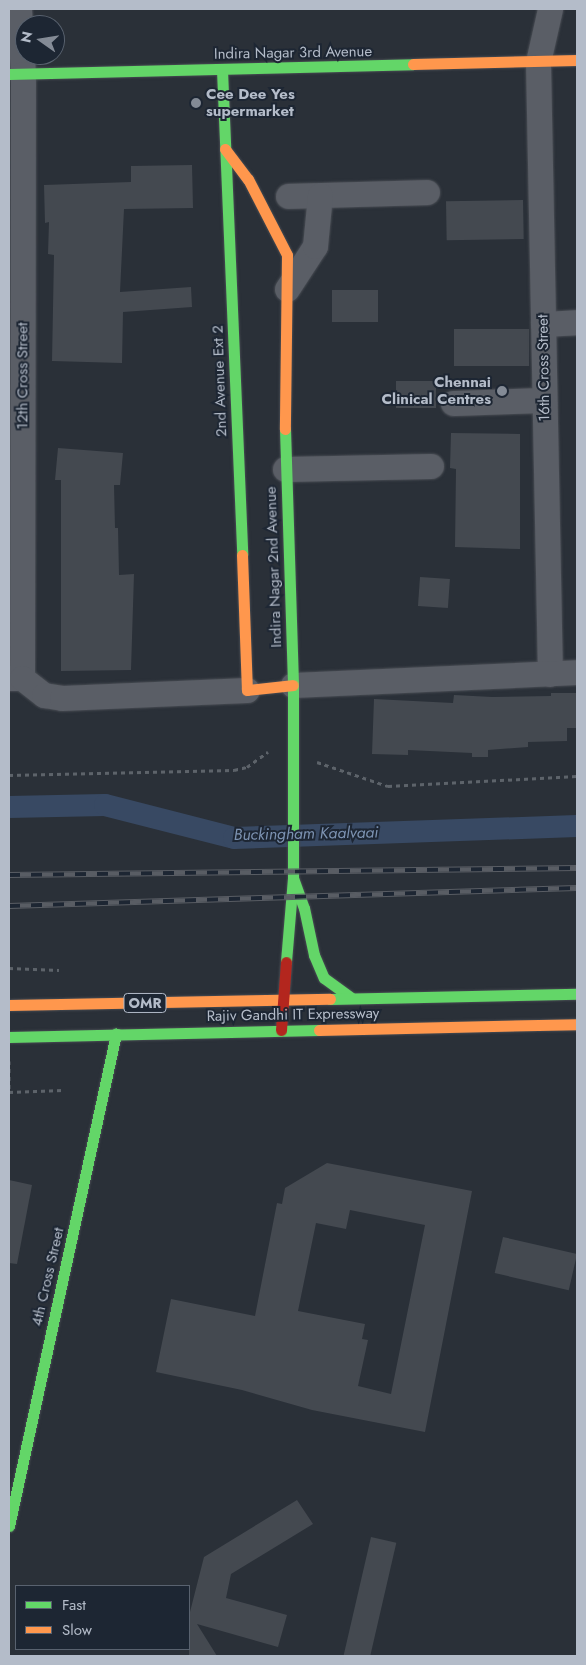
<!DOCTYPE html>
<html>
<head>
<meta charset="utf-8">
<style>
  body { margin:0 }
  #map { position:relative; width:586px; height:1665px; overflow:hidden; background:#2a3038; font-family:Jost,sans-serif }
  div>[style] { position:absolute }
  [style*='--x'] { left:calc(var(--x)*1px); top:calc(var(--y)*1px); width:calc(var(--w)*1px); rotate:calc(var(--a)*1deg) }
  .canal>* { height:22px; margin:-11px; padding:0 11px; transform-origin:11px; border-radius:11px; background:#384963 }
  .building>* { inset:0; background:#444950; transform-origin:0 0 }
  .path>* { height:3px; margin-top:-1.5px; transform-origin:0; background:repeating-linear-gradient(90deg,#5d636a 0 4px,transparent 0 8px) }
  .roads { filter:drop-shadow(0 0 1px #484c53) drop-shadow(0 0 1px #484c53) }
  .street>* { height:25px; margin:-12.5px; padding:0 12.5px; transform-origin:12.5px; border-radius:12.5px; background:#5a5e66 }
  .fast>* { height:11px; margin:-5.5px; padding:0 5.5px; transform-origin:5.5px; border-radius:5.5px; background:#63d668 }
  .slow>* { height:11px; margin:-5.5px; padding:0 5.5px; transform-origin:5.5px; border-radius:5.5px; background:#ff974d }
  .jam>* { height:11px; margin:-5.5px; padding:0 5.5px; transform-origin:5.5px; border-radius:5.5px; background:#b3261e }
  .rail>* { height:5.5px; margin-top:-2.75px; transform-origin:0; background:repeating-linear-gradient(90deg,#1d2633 0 11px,#595d64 0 22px); box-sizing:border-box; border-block:1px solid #595d64 }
  .dots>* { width:14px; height:14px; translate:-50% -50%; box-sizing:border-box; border:2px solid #1d2633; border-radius:50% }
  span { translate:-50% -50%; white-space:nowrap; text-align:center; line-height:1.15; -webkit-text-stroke:4px #1d2633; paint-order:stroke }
  .shield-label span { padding:1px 4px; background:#1d2633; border:1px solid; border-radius:4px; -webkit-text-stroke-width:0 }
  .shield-label { font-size:14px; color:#b4bcc9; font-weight:700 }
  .street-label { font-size:15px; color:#b4bcc9 }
  .poi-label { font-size:15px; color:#b4bcc9; font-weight:700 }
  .left { translate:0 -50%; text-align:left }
  .right { translate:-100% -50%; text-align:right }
  .water-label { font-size:16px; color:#7c92b1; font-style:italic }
  .frame { position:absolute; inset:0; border:10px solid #b4bcc9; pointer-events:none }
  .legend { position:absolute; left:15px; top:1585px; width:175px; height:65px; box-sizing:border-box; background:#1d2633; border:1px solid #59626f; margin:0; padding:6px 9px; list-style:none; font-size:15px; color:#b4bcc9 }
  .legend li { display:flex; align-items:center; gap:10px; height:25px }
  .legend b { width:25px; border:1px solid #59626f }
  .north { position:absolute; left:15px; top:15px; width:50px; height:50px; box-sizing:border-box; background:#1d2633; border:1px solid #59626f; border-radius:50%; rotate:283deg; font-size:14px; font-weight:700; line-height:20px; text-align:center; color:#b4bcc9 }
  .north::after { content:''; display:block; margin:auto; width:18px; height:22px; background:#848b96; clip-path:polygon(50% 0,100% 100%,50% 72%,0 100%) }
</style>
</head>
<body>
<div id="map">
  <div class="canal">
    <div style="--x:9;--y:807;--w:96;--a:-1.2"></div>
    <div style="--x:105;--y:805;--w:133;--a:14.3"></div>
    <div style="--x:234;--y:838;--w:343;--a:-2"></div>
  </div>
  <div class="building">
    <div style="clip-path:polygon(192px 165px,193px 208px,124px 209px,120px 292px,191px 287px,192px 307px,123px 312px,122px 363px,52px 361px,54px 255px,48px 254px,49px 222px,45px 223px,44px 185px,131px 182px,131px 166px)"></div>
    <div style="left:523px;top:200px;width:39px;height:77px;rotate:89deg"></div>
    <div style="left:378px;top:290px;width:32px;height:46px;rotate:90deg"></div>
    <div style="left:529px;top:329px;width:37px;height:75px;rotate:90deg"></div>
    <div style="left:436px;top:381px;width:27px;height:40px;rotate:90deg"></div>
    <div style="clip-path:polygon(451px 433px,520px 434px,520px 549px,455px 547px,456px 469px,450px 468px)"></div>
    <div style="clip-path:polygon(58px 448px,123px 453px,120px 485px,114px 485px,115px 528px,118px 528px,119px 575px,134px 574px,131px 670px,61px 671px,61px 480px,55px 480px)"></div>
    <div style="left:420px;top:577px;width:30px;height:29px;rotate:4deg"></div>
    <div style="clip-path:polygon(551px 693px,577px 693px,577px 728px,567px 728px,567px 741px,528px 742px,528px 747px,488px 750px,488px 757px,472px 757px,472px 753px,408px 750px,408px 755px,372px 754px,374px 699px,453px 703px,454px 695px,492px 697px,551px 696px)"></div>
    <div style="clip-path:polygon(evenodd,327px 1163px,472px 1191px,425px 1432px,312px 1410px,242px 1390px,156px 1372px,171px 1299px,255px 1316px,277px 1203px,282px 1204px,285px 1188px,327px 1163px,350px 1210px,425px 1225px,391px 1394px,358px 1386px,368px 1340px,362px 1339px,365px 1324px,298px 1311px,316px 1223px,346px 1229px,350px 1210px)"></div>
    <div style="clip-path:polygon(9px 1180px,32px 1185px,17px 1264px,9px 1263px)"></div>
    <div style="left:503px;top:1237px;width:76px;height:37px;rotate:13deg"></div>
    <div style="clip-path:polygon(297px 1500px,313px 1524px,231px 1574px,226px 1598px,287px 1615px,278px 1647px,197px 1624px,217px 1656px,189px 1656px,189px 1610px,190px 1612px,204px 1557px)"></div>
    <div style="left:371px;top:1537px;width:26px;height:122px;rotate:13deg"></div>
  </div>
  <div class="path">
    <div style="--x:317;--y:762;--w:75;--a:18.7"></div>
    <div style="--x:388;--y:786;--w:189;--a:-3"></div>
    <div style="--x:9;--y:775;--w:225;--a:-1.3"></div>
    <div style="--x:234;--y:770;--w:13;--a:-13"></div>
    <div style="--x:247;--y:767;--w:26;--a:-36"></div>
    <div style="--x:9;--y:968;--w:50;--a:2.3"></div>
    <div style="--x:9;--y:1061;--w:31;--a:90"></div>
    <div style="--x:9;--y:1092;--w:54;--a:-2.1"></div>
  </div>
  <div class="roads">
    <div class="street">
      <div style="--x:19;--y:9;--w:65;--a:86.5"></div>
      <div style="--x:23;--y:74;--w:604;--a:90.09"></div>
      <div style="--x:550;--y:9;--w:54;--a:102.8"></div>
      <div style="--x:538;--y:62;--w:612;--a:88.88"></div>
      <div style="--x:288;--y:196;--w:139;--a:-1.6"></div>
      <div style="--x:287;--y:289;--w:51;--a:-56.9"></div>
      <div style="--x:315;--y:246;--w:51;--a:-84.4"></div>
      <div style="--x:543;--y:324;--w:34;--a:-3"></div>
      <div style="--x:453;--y:403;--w:91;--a:-1.9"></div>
      <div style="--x:285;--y:469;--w:146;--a:-1.2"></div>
      <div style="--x:9;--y:678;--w:13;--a:0"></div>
      <div style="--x:22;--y:678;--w:28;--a:38"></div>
      <div style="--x:44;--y:695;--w:18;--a:9"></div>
      <div style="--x:62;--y:698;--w:185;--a:-2.5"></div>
      <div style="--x:293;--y:685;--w:284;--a:-2.6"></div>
    </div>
    <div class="fast">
      <div style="--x:222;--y:70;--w:485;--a:87.6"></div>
      <div style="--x:9;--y:74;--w:404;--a:-1.4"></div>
      <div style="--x:285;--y:429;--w:256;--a:88.2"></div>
      <div style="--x:293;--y:685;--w:193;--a:90"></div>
      <div style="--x:293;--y:878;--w:84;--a:94.8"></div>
      <div style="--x:293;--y:878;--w:32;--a:70"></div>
      <div style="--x:304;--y:908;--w:48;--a:78"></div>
      <div style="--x:314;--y:955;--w:25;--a:67"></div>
      <div style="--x:324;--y:978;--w:34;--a:36"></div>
      <div style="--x:330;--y:999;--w:247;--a:-1.2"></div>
      <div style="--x:9;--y:1037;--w:310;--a:-1.3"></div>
      <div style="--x:9;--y:1526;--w:504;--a:-77.73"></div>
    </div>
    <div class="slow">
      <div style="--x:413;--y:64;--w:164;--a:-1.4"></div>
      <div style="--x:225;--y:149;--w:38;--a:53"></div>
      <div style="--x:248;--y:179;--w:85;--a:62.8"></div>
      <div style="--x:287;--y:255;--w:174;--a:90.7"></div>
      <div style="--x:242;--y:555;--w:135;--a:87.9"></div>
      <div style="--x:247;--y:690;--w:46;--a:-6.2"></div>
      <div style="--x:9;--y:1005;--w:321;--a:-1.1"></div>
      <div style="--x:319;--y:1030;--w:258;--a:-1.3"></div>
    </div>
    <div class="jam">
      <div style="--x:281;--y:1030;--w:68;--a:-85.8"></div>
    </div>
  </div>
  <div class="rail">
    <div style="--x:9;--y:875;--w:568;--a:-0.71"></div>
    <div style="--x:9;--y:906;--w:568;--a:-1.82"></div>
  </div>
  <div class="dots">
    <div style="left:196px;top:103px;background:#848b96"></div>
    <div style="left:502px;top:391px;background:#848b96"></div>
  </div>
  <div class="shield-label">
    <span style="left:145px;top:1003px">OMR</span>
  </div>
  <div class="street-label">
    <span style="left:293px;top:53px;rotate:-1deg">Indira Nagar 3rd Avenue</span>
    <span style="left:544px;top:368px;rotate:-91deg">16th Cross Street</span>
    <span style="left:23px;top:376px;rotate:-90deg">12th Cross Street</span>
    <span style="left:220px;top:381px;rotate:-92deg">2nd Avenue Ext 2</span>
    <span style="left:274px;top:567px;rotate:-92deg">Indira Nagar 2nd Avenue</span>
    <span style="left:293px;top:1015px;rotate:-1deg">Rajiv Gandhi IT Expressway</span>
    <span style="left:48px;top:1277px;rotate:-77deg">4th Cross Street</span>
  </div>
  <div class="poi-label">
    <span class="left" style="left:206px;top:103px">Cee Dee Yes<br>supermarket</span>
    <span class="right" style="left:491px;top:391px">Chennai<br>Clinical Centres</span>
  </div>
  <div class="water-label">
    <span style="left:306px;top:834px;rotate:-1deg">Buckingham Kaalvaai</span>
  </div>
  <div class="frame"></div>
  <ul class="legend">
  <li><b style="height:6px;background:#63d668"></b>Fast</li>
  <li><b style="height:6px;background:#ff974d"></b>Slow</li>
  </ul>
  <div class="north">N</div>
</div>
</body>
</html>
